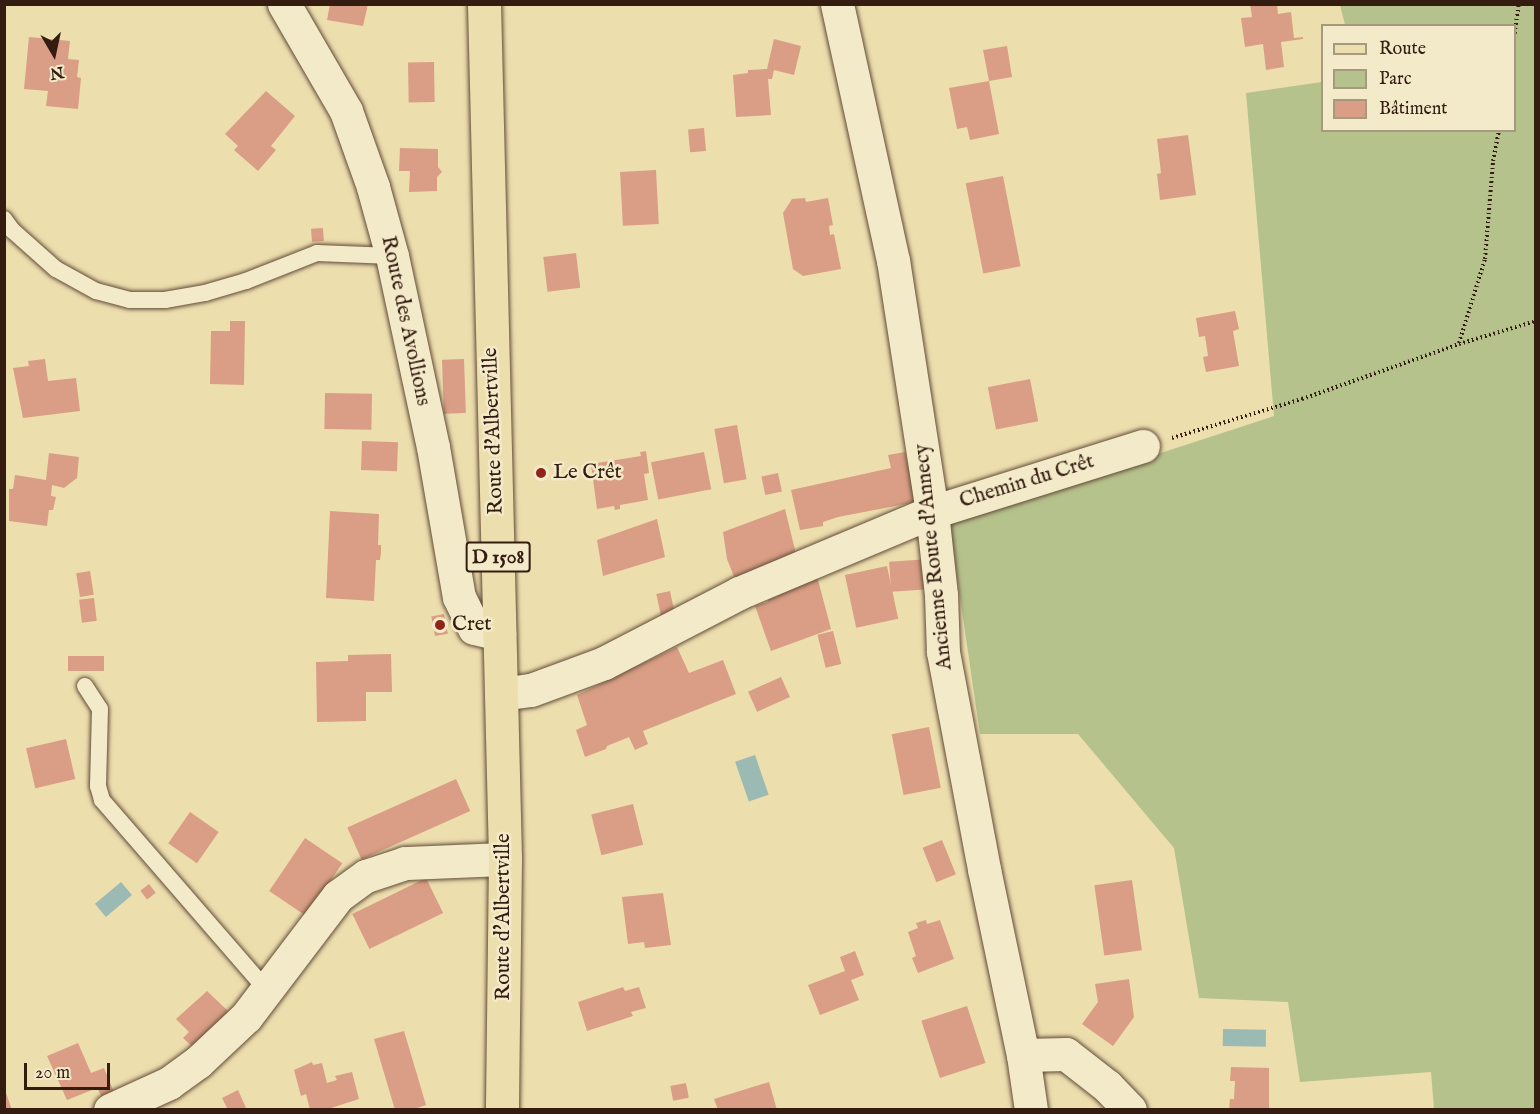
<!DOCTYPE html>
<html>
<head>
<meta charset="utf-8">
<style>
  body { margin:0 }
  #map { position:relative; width:1540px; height:1114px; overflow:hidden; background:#eddeae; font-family:"IM FELL English",serif }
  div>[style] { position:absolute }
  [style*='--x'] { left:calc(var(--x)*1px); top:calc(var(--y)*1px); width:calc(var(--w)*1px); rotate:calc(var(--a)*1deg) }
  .green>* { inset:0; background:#b6c28c }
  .water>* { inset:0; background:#9bbab3; transform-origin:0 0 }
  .building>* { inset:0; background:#d99e85; transform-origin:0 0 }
  .path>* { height:4px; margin-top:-2px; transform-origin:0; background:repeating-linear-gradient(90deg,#341c11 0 1.5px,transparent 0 4.5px) }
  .roads { filter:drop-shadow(0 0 2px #624c38) drop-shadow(0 0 2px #624c38) }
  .lane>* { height:16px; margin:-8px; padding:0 8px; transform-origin:8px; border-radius:8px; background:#f3eaca }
  .street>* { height:33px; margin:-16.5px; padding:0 16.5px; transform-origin:16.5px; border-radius:16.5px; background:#f3eaca }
  .primary>* { height:33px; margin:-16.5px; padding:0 16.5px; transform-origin:16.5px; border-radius:16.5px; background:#eddeae }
  .dots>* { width:16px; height:16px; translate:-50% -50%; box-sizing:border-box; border:3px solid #f3eaca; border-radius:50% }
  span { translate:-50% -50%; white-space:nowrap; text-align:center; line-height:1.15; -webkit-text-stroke:5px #f3eaca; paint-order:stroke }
  .shield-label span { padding:2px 4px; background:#f3eaca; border:2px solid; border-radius:4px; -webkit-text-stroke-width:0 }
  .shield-label { font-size:20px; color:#341c11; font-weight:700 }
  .street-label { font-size:21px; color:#341c11 }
  .poi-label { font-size:21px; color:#341c11 }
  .left { translate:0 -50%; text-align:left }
  .frame { position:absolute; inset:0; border:6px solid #341c11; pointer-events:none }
  .legend { position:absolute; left:1321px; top:24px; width:195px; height:108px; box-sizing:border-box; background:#f3eaca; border:2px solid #a79880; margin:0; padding:8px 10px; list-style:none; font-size:18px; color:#341c11 }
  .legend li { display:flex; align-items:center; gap:12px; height:30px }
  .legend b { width:30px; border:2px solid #a79880 }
  .north { position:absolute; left:24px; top:24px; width:60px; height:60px; -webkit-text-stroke:4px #f3eaca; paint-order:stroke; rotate:171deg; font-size:16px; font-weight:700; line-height:24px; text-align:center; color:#341c11 }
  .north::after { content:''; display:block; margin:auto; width:21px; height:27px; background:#341c11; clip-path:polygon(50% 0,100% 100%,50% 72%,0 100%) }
  .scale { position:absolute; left:24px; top:1063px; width:86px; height:27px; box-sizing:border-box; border:3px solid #341c11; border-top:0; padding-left:8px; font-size:18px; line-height:21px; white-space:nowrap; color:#341c11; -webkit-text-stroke:4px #f3eaca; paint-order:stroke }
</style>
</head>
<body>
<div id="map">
  <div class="green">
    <div style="clip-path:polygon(1340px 5px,1535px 5px,1535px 1109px,1434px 1109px,1431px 1072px,1300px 1082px,1288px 1002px,1199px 998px,1174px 848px,1078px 734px,980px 734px,949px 522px,1274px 416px,1246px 93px,1322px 82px,1322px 130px,1514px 130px,1514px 26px,1345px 25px)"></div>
  </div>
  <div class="water">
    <div style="left:755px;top:755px;width:42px;height:21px;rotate:71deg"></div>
    <div style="left:121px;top:882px;width:17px;height:34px;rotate:50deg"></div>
    <div style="left:1223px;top:1029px;width:43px;height:17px;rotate:1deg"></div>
  </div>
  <div class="building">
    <div style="clip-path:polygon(330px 4px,368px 4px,363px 26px,327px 20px)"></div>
    <div style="clip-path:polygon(1250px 4px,1277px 4px,1278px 14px,1291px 12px,1294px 38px,1303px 37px,1303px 39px,1281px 42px,1284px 67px,1266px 70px,1263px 44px,1245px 47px,1241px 18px,1252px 17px)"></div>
    <div style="clip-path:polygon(29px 37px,70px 41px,68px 59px,79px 60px,77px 77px,81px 78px,78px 109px,46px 106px,48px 91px,24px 89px)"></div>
    <div style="clip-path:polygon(774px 39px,801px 46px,794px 75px,774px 70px,772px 79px,768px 79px,771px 115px,736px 117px,733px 75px,748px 73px,748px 70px,767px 69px)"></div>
    <div style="clip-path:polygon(1007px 46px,1012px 77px,989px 81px,999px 134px,970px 140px,967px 127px,957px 129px,949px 88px,989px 81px,983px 50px)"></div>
    <div style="left:434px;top:62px;width:40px;height:26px;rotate:89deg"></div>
    <div style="clip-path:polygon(266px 91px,295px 116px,271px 146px,276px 150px,258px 171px,234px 150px,238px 146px,225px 134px)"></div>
    <div style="left:704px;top:128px;width:23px;height:16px;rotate:85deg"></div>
    <div style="clip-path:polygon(1188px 135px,1196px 195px,1160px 200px,1157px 174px,1161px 173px,1157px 139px)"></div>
    <div style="clip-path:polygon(400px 148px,438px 149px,438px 167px,442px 172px,437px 177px,437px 191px,409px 192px,410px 171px,399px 171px)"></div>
    <div style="left:656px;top:170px;width:54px;height:36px;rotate:87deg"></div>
    <div style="left:1003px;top:176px;width:92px;height:38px;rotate:79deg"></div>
    <div style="clip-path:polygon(805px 198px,806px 202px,828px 198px,833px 225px,829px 226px,830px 235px,834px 234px,841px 269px,803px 276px,793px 269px,783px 213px,792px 199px)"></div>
    <div style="left:323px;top:228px;width:13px;height:12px;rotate:86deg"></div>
    <div style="left:576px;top:253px;width:35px;height:33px;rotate:83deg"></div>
    <div style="clip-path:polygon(1235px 311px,1239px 329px,1233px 331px,1239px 366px,1206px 372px,1203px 357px,1208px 356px,1205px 336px,1199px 337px,1196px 318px)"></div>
    <div style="clip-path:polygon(230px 321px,245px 321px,244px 385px,210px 384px,211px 331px,230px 331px)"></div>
    <div style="clip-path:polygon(45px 359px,48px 381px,76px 378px,80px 411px,23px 418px,13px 368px,29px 366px,28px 361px)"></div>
    <div style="left:464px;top:359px;width:54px;height:22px;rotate:88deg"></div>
    <div style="left:1030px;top:379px;width:43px;height:43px;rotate:79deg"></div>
    <div style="left:325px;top:393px;width:47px;height:36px;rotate:1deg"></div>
    <div style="left:737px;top:425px;width:55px;height:23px;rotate:80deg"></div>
    <div style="left:362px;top:441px;width:36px;height:29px;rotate:2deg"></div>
    <div style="clip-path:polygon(646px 451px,649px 473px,644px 474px,648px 500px,620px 505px,620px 509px,615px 510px,614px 506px,597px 509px,591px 464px,641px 456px,640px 452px)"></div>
    <div style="left:704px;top:452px;width:38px;height:54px;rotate:79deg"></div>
    <div style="clip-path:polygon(905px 452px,916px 502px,838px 517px,823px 522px,823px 526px,800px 530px,791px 490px,891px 468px,888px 455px)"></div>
    <div style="clip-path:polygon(49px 453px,79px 457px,77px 478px,64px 488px,52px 485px,51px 496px,56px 497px,53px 510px,49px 510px,47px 526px,9px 521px,9px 489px,13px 489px,15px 475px,46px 480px)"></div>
    <div style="left:778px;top:473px;width:19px;height:17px;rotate:78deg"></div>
    <div style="clip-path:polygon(785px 509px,796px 554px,735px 579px,727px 559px,723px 532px)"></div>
    <div style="clip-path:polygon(330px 511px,379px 514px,378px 545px,381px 545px,381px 553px,380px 560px,376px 560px,374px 601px,326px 598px)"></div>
    <div style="clip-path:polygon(657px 519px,665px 557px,603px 576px,597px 540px)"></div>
    <div style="left:930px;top:559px;width:30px;height:41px;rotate:86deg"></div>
    <div style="left:887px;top:566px;width:54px;height:43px;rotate:78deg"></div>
    <div style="left:90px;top:571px;width:24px;height:14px;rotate:81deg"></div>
    <div style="clip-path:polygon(817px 576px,831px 629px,771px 651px,755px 606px,768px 602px,766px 595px)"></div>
    <div style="left:670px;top:591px;width:25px;height:14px;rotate:78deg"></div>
    <div style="left:94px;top:598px;width:23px;height:15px;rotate:83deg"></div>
    <div style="left:444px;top:614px;width:20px;height:13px;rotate:79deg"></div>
    <div style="left:833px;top:631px;width:34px;height:16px;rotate:76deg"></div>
    <div style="clip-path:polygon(677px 647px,689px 673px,723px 660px,736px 694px,643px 731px,648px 744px,635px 750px,629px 737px,607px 746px,606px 749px,585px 757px,576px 730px,587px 725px,577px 695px)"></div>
    <div style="clip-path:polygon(391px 654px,392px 692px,366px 692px,366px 721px,317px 722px,316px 662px,348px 661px,348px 655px)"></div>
    <div style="left:68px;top:656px;width:36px;height:15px"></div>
    <div style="left:781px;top:677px;width:22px;height:36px;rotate:66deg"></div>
    <div style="left:929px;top:727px;width:62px;height:38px;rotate:79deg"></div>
    <div style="left:66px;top:739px;width:41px;height:41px;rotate:77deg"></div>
    <div style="left:456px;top:779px;width:35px;height:119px;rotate:66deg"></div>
    <div style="left:633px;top:804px;width:42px;height:43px;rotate:76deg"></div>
    <div style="left:190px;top:812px;width:35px;height:38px;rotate:35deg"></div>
    <div style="left:305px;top:838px;width:45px;height:64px;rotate:34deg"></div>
    <div style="left:942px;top:840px;width:37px;height:21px;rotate:68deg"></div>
    <div style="left:426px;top:878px;width:39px;height:82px;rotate:64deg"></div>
    <div style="left:1132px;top:880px;width:71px;height:38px;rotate:82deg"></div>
    <div style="left:149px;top:884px;width:11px;height:11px;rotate:52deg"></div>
    <div style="clip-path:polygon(663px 893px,671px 945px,645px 948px,644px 942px,628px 944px,622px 897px)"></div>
    <div style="clip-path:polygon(926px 920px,927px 924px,940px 920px,954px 959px,918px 973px,912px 958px,916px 956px,908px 932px,918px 928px,916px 923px)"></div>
    <div style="clip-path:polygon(855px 951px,864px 975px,851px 980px,859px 1000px,820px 1015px,808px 985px,845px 971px,840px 957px)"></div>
    <div style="clip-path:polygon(1129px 979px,1134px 1017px,1113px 1046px,1082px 1024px,1098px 1002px,1095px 984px)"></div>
    <div style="clip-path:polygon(623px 987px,625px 991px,639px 987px,646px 1008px,631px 1012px,633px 1016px,587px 1031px,578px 1002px)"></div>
    <div style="clip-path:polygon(207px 991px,228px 1011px,234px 1006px,198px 1052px,183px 1038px,189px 1032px,176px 1019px)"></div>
    <div style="left:967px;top:1006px;width:60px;height:48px;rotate:72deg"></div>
    <div style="clip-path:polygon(404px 1031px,426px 1105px,412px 1110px,395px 1110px,374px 1039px)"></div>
    <div style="clip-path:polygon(78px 1043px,91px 1073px,104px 1068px,114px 1092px,102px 1097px,97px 1088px,67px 1100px,47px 1056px)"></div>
    <div style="clip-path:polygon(312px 1062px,313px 1065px,322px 1063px,327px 1083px,337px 1080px,335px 1076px,352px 1072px,359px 1099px,325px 1110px,310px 1110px,306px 1094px,301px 1096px,294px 1070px)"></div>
    <div style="clip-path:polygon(1231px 1067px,1269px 1068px,1269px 1110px,1229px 1110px,1230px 1099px,1234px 1099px,1235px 1081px,1230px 1081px)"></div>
    <div style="clip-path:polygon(769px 1082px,777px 1110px,718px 1110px,714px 1099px)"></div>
    <div style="left:686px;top:1083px;width:15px;height:16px;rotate:79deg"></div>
    <div style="clip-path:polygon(5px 1090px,12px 1110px,4px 1110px)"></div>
    <div style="clip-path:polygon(238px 1090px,247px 1110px,228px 1110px,222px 1098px)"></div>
  </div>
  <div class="path">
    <div style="--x:1514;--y:38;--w:34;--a:-82"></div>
    <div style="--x:1459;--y:343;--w:88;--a:-72.8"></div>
    <div style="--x:1485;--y:259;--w:98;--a:-85.3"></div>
    <div style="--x:1493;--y:161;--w:32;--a:-79"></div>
    <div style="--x:1172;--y:438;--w:136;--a:-16.7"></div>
    <div style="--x:1302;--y:399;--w:166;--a:-19.3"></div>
    <div style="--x:1459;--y:344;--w:80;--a:-16.6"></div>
  </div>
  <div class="roads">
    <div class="lane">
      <div style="--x:4;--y:219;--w:14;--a:54"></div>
      <div style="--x:12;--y:230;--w:59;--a:41.6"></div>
      <div style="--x:56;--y:269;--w:46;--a:28.8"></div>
      <div style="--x:96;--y:291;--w:35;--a:15"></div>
      <div style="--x:130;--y:300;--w:35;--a:0"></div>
      <div style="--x:165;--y:300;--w:41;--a:-9.9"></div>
      <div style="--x:205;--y:293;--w:43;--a:-16.3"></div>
      <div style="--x:246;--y:281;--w:76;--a:-21.5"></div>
      <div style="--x:317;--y:253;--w:75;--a:2.3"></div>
      <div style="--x:85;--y:686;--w:27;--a:57"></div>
      <div style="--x:100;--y:709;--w:77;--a:91.5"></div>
      <div style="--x:98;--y:786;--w:15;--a:74"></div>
      <div style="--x:102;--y:800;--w:250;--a:49.1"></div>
    </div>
    <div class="street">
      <div style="--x:284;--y:4;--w:124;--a:59.9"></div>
      <div style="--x:346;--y:111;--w:81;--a:70.4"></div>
      <div style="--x:373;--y:187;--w:72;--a:74.6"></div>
      <div style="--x:392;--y:256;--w:195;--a:77.9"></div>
      <div style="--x:433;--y:447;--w:152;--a:80.2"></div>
      <div style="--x:459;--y:597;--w:34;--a:64"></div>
      <div style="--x:474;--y:628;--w:26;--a:13"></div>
      <div style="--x:837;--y:4;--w:262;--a:77.7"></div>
      <div style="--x:893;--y:260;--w:255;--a:81.2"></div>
      <div style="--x:932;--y:512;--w:83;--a:83.8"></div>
      <div style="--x:941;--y:595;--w:57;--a:88"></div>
      <div style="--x:943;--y:652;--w:221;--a:79.3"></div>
      <div style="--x:984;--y:869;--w:190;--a:78.2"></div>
      <div style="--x:1023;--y:1055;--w:56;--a:81.7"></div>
      <div style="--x:501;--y:694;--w:30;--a:-8"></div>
      <div style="--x:531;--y:690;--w:78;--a:-20.3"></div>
      <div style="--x:604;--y:663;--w:152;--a:-27.4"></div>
      <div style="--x:739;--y:593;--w:209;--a:-22.8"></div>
      <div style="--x:932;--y:512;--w:221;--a:-17.4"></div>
      <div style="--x:1023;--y:1055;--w:43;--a:-1.3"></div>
      <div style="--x:1066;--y:1054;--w:52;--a:38"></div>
      <div style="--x:1107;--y:1086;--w:33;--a:46"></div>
      <div style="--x:110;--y:1110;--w:65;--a:-24.6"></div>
      <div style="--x:169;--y:1083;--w:36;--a:-36"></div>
      <div style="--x:198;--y:1062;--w:66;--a:-43.2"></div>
      <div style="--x:246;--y:1017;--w:152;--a:-52.8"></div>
      <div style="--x:338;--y:896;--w:34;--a:-36"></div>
      <div style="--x:366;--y:876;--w:41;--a:-18.4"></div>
      <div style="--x:405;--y:863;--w:100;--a:-2.3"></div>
    </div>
    <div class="primary">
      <div style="--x:484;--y:4;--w:855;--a:88.59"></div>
      <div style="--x:505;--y:859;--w:251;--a:90.7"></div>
    </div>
  </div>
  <div class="dots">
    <div style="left:541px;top:473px;background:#8f2418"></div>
    <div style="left:440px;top:625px;background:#8f2418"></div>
  </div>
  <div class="shield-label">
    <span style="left:498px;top:557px">D 1508</span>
  </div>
  <div class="street-label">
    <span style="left:405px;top:321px;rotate:78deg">Route des Avollions</span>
    <span style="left:494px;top:431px;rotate:-92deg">Route d'Albertville</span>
    <span style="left:1027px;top:482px;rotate:-17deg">Chemin du Crêt</span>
    <span style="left:934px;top:557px;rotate:-96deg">Ancienne Route d'Annecy</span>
    <span style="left:504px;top:917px;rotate:-90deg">Route d'Albertville</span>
  </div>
  <div class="poi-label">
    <span class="left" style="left:553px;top:473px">Le Crêt</span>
    <span class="left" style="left:452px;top:625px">Cret</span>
  </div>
  <div class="frame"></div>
  <ul class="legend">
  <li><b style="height:8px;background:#eddeae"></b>Route</li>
  <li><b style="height:16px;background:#b6c28c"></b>Parc</li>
  <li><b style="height:16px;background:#d99e85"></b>Bâtiment</li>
  </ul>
  <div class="north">N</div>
  <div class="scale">20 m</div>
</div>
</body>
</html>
